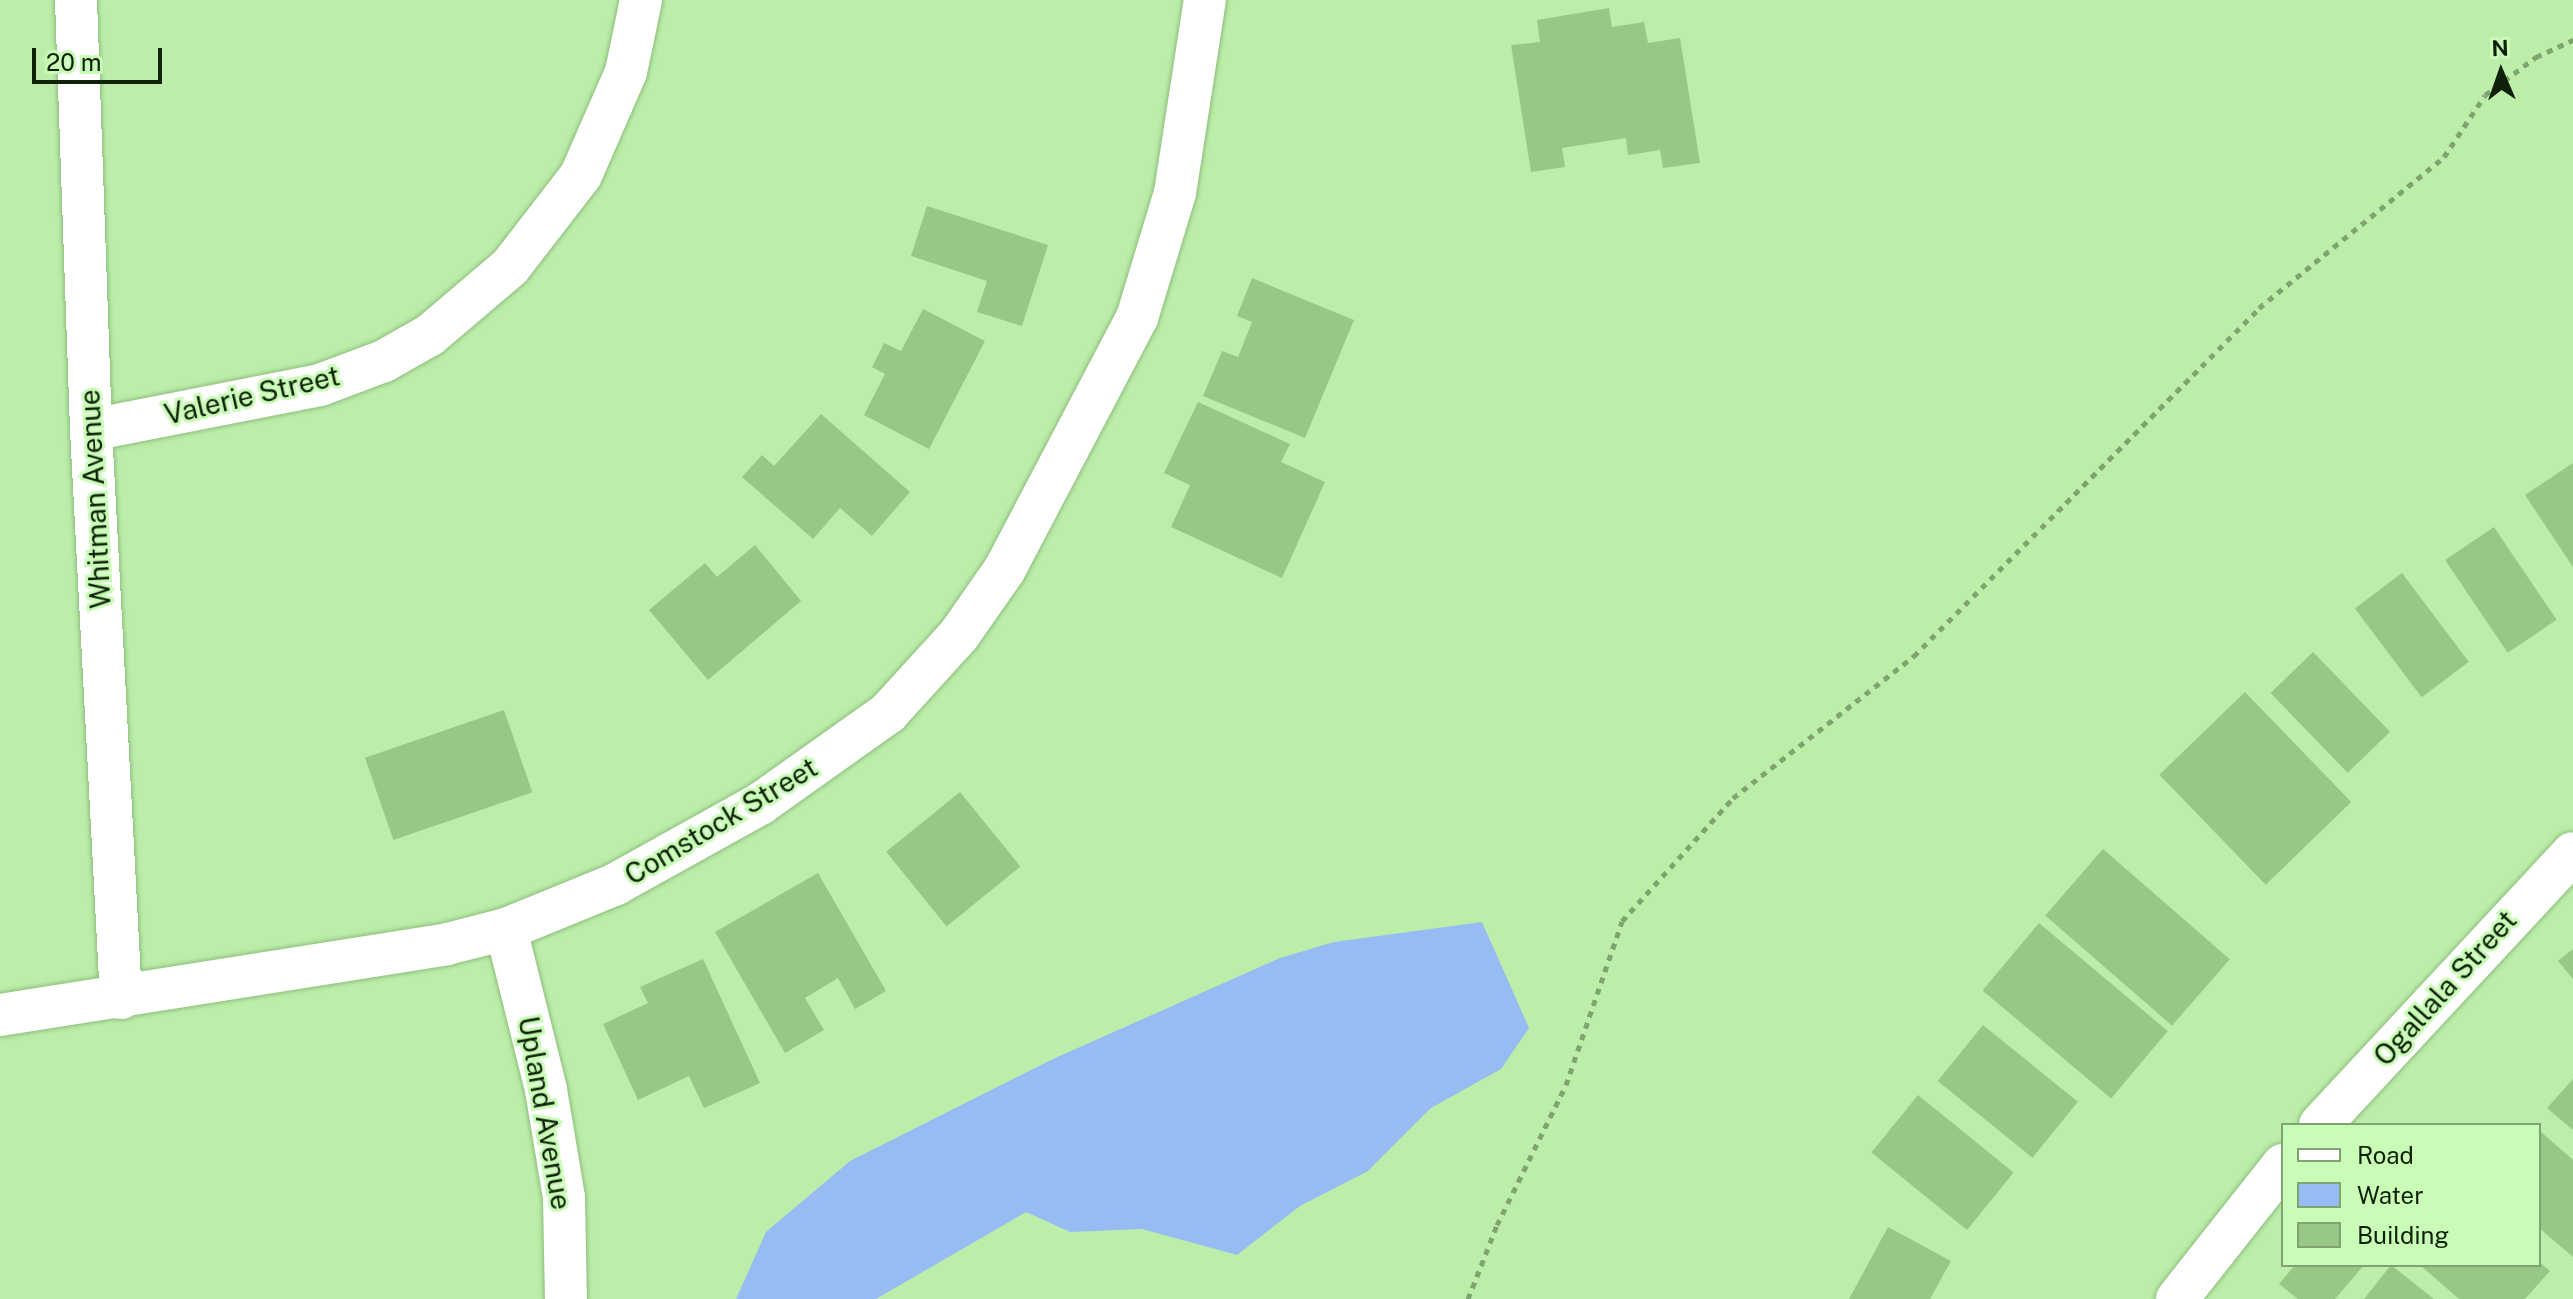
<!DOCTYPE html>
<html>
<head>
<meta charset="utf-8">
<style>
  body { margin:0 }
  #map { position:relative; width:2573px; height:1299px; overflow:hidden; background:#bceeaa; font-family:"Public Sans",sans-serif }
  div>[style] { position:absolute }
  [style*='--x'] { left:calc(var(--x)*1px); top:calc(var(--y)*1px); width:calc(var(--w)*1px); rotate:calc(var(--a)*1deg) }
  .water>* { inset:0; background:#97bcf3 }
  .building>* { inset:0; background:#97c886; transform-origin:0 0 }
  .path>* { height:5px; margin-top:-2.5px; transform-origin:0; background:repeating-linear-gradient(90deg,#7ea570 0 6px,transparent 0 12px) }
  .roads { filter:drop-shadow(0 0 2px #8dbd7c) drop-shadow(0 0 2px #8dbd7c) }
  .street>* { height:42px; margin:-21px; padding:0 21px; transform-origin:21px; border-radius:21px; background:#fff }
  span { translate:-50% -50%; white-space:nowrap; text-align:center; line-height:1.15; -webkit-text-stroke:6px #c9fcb7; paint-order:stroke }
  .street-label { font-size:28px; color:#0f2108 }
  .legend { position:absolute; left:2281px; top:1123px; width:260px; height:144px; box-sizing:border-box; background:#c9fcb7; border:2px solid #7fa471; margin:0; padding:10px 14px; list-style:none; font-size:24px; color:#0f2108 }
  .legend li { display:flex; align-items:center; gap:16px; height:40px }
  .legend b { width:40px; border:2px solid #7fa471 }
  .north { position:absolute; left:2461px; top:32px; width:80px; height:80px; -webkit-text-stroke:6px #c9fcb7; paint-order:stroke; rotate:358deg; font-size:22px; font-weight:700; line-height:32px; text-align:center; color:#0f2108 }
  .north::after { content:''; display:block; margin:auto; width:28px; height:36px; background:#0f2108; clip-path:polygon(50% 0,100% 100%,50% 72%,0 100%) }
  .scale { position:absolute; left:32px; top:48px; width:130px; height:36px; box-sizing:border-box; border:4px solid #0f2108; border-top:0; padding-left:10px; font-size:24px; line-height:28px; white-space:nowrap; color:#0f2108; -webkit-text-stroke:6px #c9fcb7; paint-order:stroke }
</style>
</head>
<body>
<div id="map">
  <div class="water">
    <div style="clip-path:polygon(1482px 922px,1529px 1028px,1501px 1069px,1431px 1108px,1368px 1171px,1300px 1206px,1237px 1255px,1142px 1229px,1070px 1232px,1026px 1212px,876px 1299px,736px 1299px,766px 1232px,850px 1161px,1053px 1059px,1280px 958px,1334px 942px)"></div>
  </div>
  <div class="building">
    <div style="clip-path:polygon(1609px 8px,1612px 27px,1644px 22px,1648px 43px,1680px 38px,1700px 163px,1663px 168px,1660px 150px,1628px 155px,1626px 138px,1562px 148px,1565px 167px,1531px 172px,1511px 45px,1540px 42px,1537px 20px)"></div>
    <div style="clip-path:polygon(927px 206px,1048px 245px,1022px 326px,977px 312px,987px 281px,911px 256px)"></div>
    <div style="clip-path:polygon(1252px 278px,1354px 320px,1305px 438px,1203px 396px,1222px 351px,1238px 357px,1252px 322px,1237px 316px)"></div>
    <div style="clip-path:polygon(923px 309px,985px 341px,929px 449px,864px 415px,885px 374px,872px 367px,884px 343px,901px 351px)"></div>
    <div style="clip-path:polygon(1198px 402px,1290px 444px,1281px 462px,1325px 482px,1282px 578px,1171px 527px,1190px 485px,1164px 473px)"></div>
    <div style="clip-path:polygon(821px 414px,910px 492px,872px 536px,840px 508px,813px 539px,742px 477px,762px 455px,774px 466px)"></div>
    <div style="clip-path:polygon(2573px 463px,2573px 567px,2525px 495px)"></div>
    <div style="left:2494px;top:527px;width:112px;height:59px;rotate:56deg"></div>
    <div style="clip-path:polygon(755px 545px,801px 601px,708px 680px,649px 610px,705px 563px,717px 577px)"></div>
    <div style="left:2402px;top:573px;width:111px;height:59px;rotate:53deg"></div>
    <div style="left:2313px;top:652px;width:111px;height:59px;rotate:46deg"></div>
    <div style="left:2245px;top:692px;width:153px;height:119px;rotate:46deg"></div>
    <div style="left:504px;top:710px;width:87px;height:147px;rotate:71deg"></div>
    <div style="left:960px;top:792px;width:96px;height:95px;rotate:51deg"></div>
    <div style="left:2103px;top:849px;width:168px;height:88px;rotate:41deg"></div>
    <div style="clip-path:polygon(818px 873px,886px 991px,855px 1009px,838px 978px,805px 998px,824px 1030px,785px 1053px,715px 932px)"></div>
    <div style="left:2039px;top:923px;width:168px;height:88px;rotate:40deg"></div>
    <div style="clip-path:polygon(2573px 949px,2573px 979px,2558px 961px)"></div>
    <div style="clip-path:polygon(703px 959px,760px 1083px,704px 1108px,689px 1076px,638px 1100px,603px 1024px,648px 1003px,640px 987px)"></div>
    <div style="left:1983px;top:1025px;width:122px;height:72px;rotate:39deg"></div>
    <div style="clip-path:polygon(2573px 1079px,2573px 1130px,2547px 1108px)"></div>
    <div style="left:1918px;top:1095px;width:123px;height:74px;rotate:39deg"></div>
    <div style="clip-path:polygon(2539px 1130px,2573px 1160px,2573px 1257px,2539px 1228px)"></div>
    <div style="clip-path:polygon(1888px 1227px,1951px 1261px,1930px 1299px,1849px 1299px)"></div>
    <div style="clip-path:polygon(2539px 1262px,2550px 1271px,2525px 1299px,2459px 1299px,2420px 1265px)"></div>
    <div style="clip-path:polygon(2295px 1265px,2364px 1265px,2335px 1299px,2298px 1299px,2279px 1284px)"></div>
    <div style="clip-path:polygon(2391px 1265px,2434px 1299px,2364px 1299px)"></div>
  </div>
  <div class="path">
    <div style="--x:1468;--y:1299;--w:79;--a:-68.6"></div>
    <div style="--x:1497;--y:1225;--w:156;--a:-63.8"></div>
    <div style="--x:1566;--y:1085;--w:173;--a:-71.1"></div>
    <div style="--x:1622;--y:921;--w:166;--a:-47.9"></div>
    <div style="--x:1733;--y:798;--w:230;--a:-38.1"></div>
    <div style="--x:1914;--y:656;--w:490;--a:-45.2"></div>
    <div style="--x:2259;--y:308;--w:239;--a:-39.2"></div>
    <div style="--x:2444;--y:157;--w:74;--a:-56.5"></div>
    <div style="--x:2485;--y:95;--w:64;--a:-36.7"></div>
    <div style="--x:2536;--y:57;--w:41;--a:-24.7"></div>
  </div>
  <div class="roads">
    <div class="street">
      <div style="--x:76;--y:0;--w:430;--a:88"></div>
      <div style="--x:91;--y:430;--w:569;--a:86.98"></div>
      <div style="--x:91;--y:430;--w:233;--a:-11.1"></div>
      <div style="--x:320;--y:385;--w:68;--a:-20.6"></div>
      <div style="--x:384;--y:361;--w:53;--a:-29.5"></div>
      <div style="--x:430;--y:335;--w:105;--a:-40.4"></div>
      <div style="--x:510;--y:267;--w:116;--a:-52.3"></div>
      <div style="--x:581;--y:175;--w:112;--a:-66.4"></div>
      <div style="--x:626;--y:72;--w:74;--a:-78.2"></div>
      <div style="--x:506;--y:929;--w:166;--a:76"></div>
      <div style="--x:546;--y:1090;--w:109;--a:80.5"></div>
      <div style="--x:564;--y:1198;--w:101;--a:88.9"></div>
      <div style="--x:0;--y:1015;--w:453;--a:-9"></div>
      <div style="--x:447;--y:944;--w:61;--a:-14.3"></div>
      <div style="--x:506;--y:929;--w:119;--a:-22.2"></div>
      <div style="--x:616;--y:884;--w:165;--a:-29.1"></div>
      <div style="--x:760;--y:804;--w:157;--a:-35.4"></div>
      <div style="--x:888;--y:713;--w:105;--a:-47.7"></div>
      <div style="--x:959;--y:635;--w:80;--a:-55.1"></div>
      <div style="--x:1005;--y:569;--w:284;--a:-62.3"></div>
      <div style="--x:1137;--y:318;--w:131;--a:-73.1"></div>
      <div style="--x:1175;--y:193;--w:195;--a:-81.2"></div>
      <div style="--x:2320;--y:1125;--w:371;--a:-47.1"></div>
      <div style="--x:2177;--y:1299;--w:171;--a:-51.7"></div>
    </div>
  </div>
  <div class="street-label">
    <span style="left:252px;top:395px;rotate:-13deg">Valerie Street</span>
    <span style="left:95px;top:499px;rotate:-93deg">Whitman Avenue</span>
    <span style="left:721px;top:821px;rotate:-31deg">Comstock Street</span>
    <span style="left:2445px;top:988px;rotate:-48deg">Ogallala Street</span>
    <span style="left:545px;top:1113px;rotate:80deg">Upland Avenue</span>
  </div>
  <ul class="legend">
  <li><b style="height:10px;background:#fff"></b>Road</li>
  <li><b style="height:22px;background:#97bcf3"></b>Water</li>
  <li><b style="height:22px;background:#97c886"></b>Building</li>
  </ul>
  <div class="north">N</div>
  <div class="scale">20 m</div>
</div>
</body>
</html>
